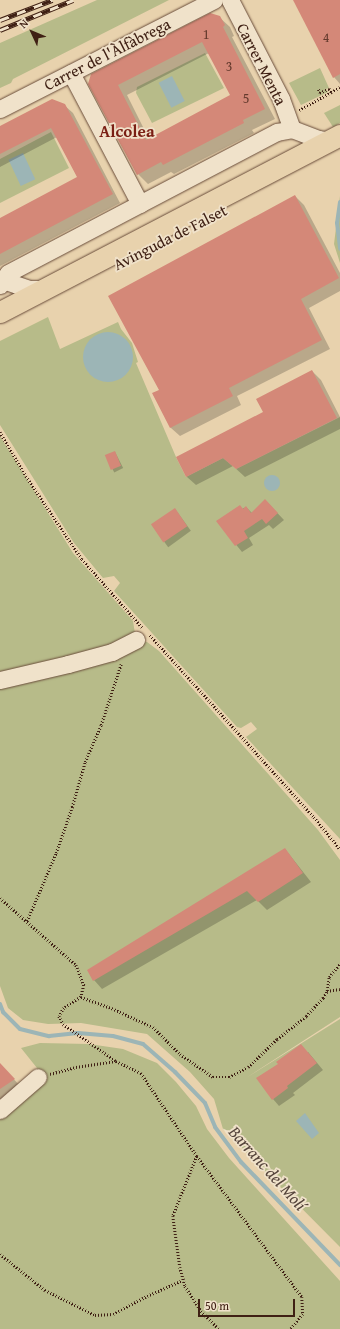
<!DOCTYPE html>
<html>
<head>
<meta charset="utf-8">
<style>
  body { margin:0 }
  #map { position:relative; width:340px; height:1329px; overflow:hidden; background:#e8d2ad; font-family:"Gentium Book Plus",serif }
  div>[style] { position:absolute }
  [style*='--x'] { left:calc(var(--x)*1px); top:calc(var(--y)*1px); width:calc(var(--w)*1px); rotate:calc(var(--a)*1deg) }
  .green>* { inset:0; background:#b7bb89 }
  .water>* { inset:0; background:#9cb5b6; transform-origin:0 0 }
  .round { border-radius:50% }
  .shadow>* { inset:0; background:#0003; transform-origin:0 0 }
  .stream>* { height:4px; margin:-2px; padding:0 2px; transform-origin:2px; border-radius:2px; background:#9cb5b6 }
  .building>* { inset:0; background:#d48878; transform-origin:0 0 }
  .path>* { height:2.5px; margin-top:-1.25px; transform-origin:0; background:repeating-linear-gradient(90deg,#3f2014 0 1px,transparent 0 3px) }
  .roads { filter:drop-shadow(0 0 1px #694c3a) drop-shadow(0 0 1px #694c3a) }
  .minor>* { height:17px; margin:-8.5px; padding:0 8.5px; transform-origin:8.5px; border-radius:8.5px; background:#f0e2ca }
  .major>* { height:21px; margin:-10.5px; padding:0 10.5px; transform-origin:10.5px; border-radius:10.5px; background:#e8d2ad }
  .rail>* { height:4.5px; margin-top:-2.25px; transform-origin:0; background:repeating-linear-gradient(90deg,#f0e2ca 0 9px,#3f2014 0 18px); box-sizing:border-box; border-block:1px solid #3f2014 }
  span { translate:-50% -50%; white-space:nowrap; text-align:center; line-height:1.15; -webkit-text-stroke:3.5px #f0e2ca; paint-order:stroke }
  .number-label { font-size:14px; color:#643a2d }
  .number-label span { -webkit-text-stroke-width:0 }
  .street-label { font-size:16px; color:#3f2014 }
  .neighbourhood-label { font-size:17px; color:#7a1f14; font-weight:700 }
  .water-label { font-size:17px; color:#56453c; font-style:italic }
  .north { position:absolute; left:12px; top:12px; width:40px; height:40px; -webkit-text-stroke:3px #f0e2ca; paint-order:stroke; rotate:314deg; font-size:11px; font-weight:700; line-height:16px; text-align:center; color:#3f2014 }
  .north::after { content:''; display:block; margin:auto; width:14px; height:18px; background:#3f2014; clip-path:polygon(50% 0,100% 100%,50% 72%,0 100%) }
  .scale { position:absolute; left:198px; top:1299px; width:97px; height:18px; box-sizing:border-box; border:2px solid #3f2014; border-top:0; padding-left:5px; font-size:12px; line-height:14px; white-space:nowrap; color:#3f2014; -webkit-text-stroke:3px #f0e2ca; paint-order:stroke }
</style>
</head>
<body>
<div id="map">
  <div class="green">
    <div style="clip-path:polygon(97px 0,169px 0,13px 79px,11px 83px,0 88px,0 43px)"></div>
    <div style="clip-path:polygon(205px 53px,224px 88px,152px 123px,136px 93px,137px 87px)"></div>
    <div style="clip-path:polygon(320px 68px,329px 88px,326px 89px,328px 92px,301px 105px,289px 83px)"></div>
    <div style="clip-path:polygon(340px 105px,340px 123px,333px 127px,324px 113px)"></div>
    <div style="clip-path:polygon(51px 132px,69px 168px,0 203px,0 159px)"></div>
    <div style="clip-path:polygon(340px 196px,340px 263px,334px 244px)"></div>
    <div style="clip-path:polygon(48px 317px,60px 349px,118px 322px,121px 329px,132px 343px,138px 362px,136px 363px,176px 457px,186px 477px,223px 458px,236px 469px,340px 417px,340px 839px,246px 737px,257px 729px,251px 722px,241px 728px,237px 727px,114px 591px,120px 583px,114px 576px,103px 578px,74px 543px,0 425px,0 341px)"></div>
    <div style="clip-path:polygon(0 436px,73px 553px,133px 621px,136px 640px,147px 642px,159px 651px,318px 830px,340px 860px,340px 1017px,246px 1078px,340px 1019px,340px 1247px,223px 1129px,214px 1099px,190px 1072px,147px 1034px,81px 1023px,48px 1024px,23px 1020px,8px 1008px,0 986px)"></div>
    <div style="clip-path:polygon(40px 1043px,89px 1044px,123px 1049px,157px 1063px,176px 1082px,196px 1106px,207px 1129px,229px 1158px,340px 1281px,340px 1329px,0 1329px,0 1118px,45px 1078px,21px 1048px)"></div>
  </div>
  <div class="water">
    <div style="left:172px;top:76px;width:28px;height:15px;rotate:63deg"></div>
    <div style="left:23px;top:153px;width:29px;height:16px;rotate:65deg"></div>
    <div class="round" style="left:83px;top:332px;width:50px;height:50px"></div>
    <div class="round" style="left:264px;top:475px;width:16px;height:16px"></div>
    <div style="clip-path:polygon(305px 1113px,319px 1133px,312px 1139px,296px 1121px)"></div>
  </div>
  <div class="shadow">
    <div style="clip-path:polygon(294px 0,340px 0,340px 84px,334px 77px)"></div>
    <div style="clip-path:polygon(evenodd,219px 17px,230px 27px,234px 36px,232px 37px,275px 119px,252px 130px,254px 133px,174px 174px,171px 172px,148px 184px,138px 174px,89px 84px,219px 17px,209px 53px,232px 96px,149px 139px,127px 95px,209px 53px)"></div>
    <div style="clip-path:polygon(64px 105px,73px 113px,120px 203px,0 266px,0 219px,78px 178px,57px 137px,0 167px,0 127px)"></div>
    <div style="clip-path:polygon(295px 196px,304px 205px,340px 273px,340px 291px,309px 308px,330px 349px,237px 396px,241px 405px,180px 436px,171px 428px,153px 394px,160px 390px)"></div>
    <div style="clip-path:polygon(312px 371px,321px 380px,340px 417px,340px 429px,245px 477px,233px 466px,196px 485px,187px 477px,177px 458px,264px 413px)"></div>
    <div style="left:115px;top:452px;width:18px;height:10px;rotate:63deg"></div>
    <div style="clip-path:polygon(265px 500px,284px 520px,273px 529px,269px 525px,249px 538px,253px 545px,242px 552px,217px 521px,246px 507px,252px 513px)"></div>
    <div style="left:175px;top:509px;width:27px;height:28px;rotate:54deg"></div>
    <div style="clip-path:polygon(285px 849px,311px 882px,267px 910px,257px 900px,102px 989px,94px 980px)"></div>
    <div style="clip-path:polygon(308px 1052px,323px 1070px,293px 1093px,295px 1095px,279px 1106px,273px 1099px,280px 1064px)"></div>
    <div style="clip-path:polygon(0 1068px,9px 1074px,21px 1087px,0 1100px)"></div>
  </div>
  <div class="stream">
    <div style="--x:340;--y:202;--w:21;--a:98"></div>
    <div style="--x:337;--y:223;--w:26;--a:83"></div>
    <div style="--x:0;--y:1004;--w:9;--a:69"></div>
    <div style="--x:3;--y:1012;--w:24;--a:45"></div>
    <div style="--x:20;--y:1029;--w:30;--a:14"></div>
    <div style="--x:49;--y:1036;--w:29;--a:-6"></div>
    <div style="--x:78;--y:1033;--w:35;--a:5"></div>
    <div style="--x:113;--y:1036;--w:31;--a:15"></div>
    <div style="--x:143;--y:1044;--w:43;--a:41.2"></div>
    <div style="--x:175;--y:1072;--w:43;--a:45.9"></div>
    <div style="--x:205;--y:1103;--w:26;--a:67"></div>
    <div style="--x:215;--y:1127;--w:44;--a:53.4"></div>
    <div style="--x:241;--y:1162;--w:143;--a:46.1"></div>
  </div>
  <div class="building">
    <div style="clip-path:polygon(293px 0,340px 0,340px 74px,333px 78px)"></div>
    <div style="clip-path:polygon(evenodd,210px 13px,220px 16px,225px 25px,223px 27px,265px 109px,243px 120px,244px 123px,163px 165px,161px 162px,137px 175px,88px 84px,91px 74px,210px 13px,202px 42px,230px 95px,146px 140px,118px 85px,202px 42px)"></div>
    <div style="clip-path:polygon(52px 99px,65px 104px,113px 194px,0 254px,0 218px,77px 177px,51px 128px,0 154px,0 126px)"></div>
    <div style="clip-path:polygon(295px 195px,339px 278px,301px 299px,322px 340px,229px 388px,233px 396px,170px 428px,152px 393px,159px 390px,108px 296px)"></div>
    <div style="clip-path:polygon(312px 370px,337px 418px,236px 469px,223px 458px,186px 477px,176px 457px,263px 412px,256px 399px)"></div>
    <div style="left:115px;top:451px;width:16px;height:11px;rotate:68deg"></div>
    <div style="clip-path:polygon(265px 499px,278px 513px,266px 524px,262px 519px,244px 531px,248px 538px,235px 546px,216px 521px,240px 505px,243px 509px,246px 506px,251px 513px)"></div>
    <div style="left:175px;top:508px;width:22px;height:29px;rotate:56deg"></div>
    <div style="clip-path:polygon(285px 848px,303px 873px,258px 902px,247px 891px,93px 981px,87px 970px)"></div>
    <div style="clip-path:polygon(301px 1044px,317px 1063px,287px 1086px,288px 1088px,272px 1100px,256px 1078px,278px 1064px,276px 1062px)"></div>
    <div style="clip-path:polygon(0 1063px,15px 1079px,0 1089px)"></div>
  </div>
  <div class="path">
    <div style="--x:331;--y:92;--w:10;--a:-29"></div>
    <div style="--x:299;--y:110;--w:37;--a:-29"></div>
    <div style="--x:331;--y:92;--w:4;--a:-124"></div>
    <div style="--x:329;--y:89;--w:10;--a:156"></div>
    <div style="--x:320;--y:93;--w:4;--a:-117"></div>
    <div style="--x:0;--y:432;--w:51;--a:59.4"></div>
    <div style="--x:26;--y:476;--w:100;--a:56"></div>
    <div style="--x:82;--y:559;--w:91;--a:48.6"></div>
    <div style="--x:150;--y:635;--w:245;--a:48"></div>
    <div style="--x:314;--y:817;--w:41;--a:50.9"></div>
    <div style="--x:0;--y:898;--w:101;--a:41.4"></div>
    <div style="--x:76;--y:965;--w:22;--a:68"></div>
    <div style="--x:84;--y:985;--w:12;--a:104"></div>
    <div style="--x:81;--y:997;--w:20;--a:147"></div>
    <div style="--x:64;--y:1008;--w:9;--a:122"></div>
    <div style="--x:59;--y:1016;--w:9;--a:63"></div>
    <div style="--x:63;--y:1024;--w:65;--a:34.9"></div>
    <div style="--x:27;--y:921;--w:74;--a:-66.9"></div>
    <div style="--x:56;--y:853;--w:49;--a:-70.8"></div>
    <div style="--x:72;--y:807;--w:47;--a:-73.9"></div>
    <div style="--x:85;--y:762;--w:40;--a:-66.6"></div>
    <div style="--x:101;--y:725;--w:64;--a:-71.8"></div>
    <div style="--x:327;--y:991;--w:13;--a:-9"></div>
    <div style="--x:81;--y:997;--w:30;--a:20"></div>
    <div style="--x:109;--y:1007;--w:48;--a:24.4"></div>
    <div style="--x:153;--y:1027;--w:38;--a:45"></div>
    <div style="--x:180;--y:1054;--w:40;--a:34.9"></div>
    <div style="--x:213;--y:1077;--w:16;--a:0"></div>
    <div style="--x:229;--y:1077;--w:21;--a:-28"></div>
    <div style="--x:248;--y:1067;--w:40;--a:-44"></div>
    <div style="--x:277;--y:1039;--w:37;--a:-38"></div>
    <div style="--x:306;--y:1016;--w:25;--a:-47"></div>
    <div style="--x:323;--y:998;--w:8;--a:-60"></div>
    <div style="--x:327;--y:991;--w:14;--a:-82"></div>
    <div style="--x:329;--y:977;--w:17;--a:-50"></div>
    <div style="--x:50;--y:1074;--w:27;--a:-15"></div>
    <div style="--x:76;--y:1067;--w:40;--a:-8.5"></div>
    <div style="--x:116;--y:1061;--w:28;--a:26"></div>
    <div style="--x:141;--y:1073;--w:100;--a:56"></div>
    <div style="--x:197;--y:1156;--w:176;--a:53.3"></div>
    <div style="--x:302;--y:1297;--w:17;--a:87"></div>
    <div style="--x:303;--y:1314;--w:19;--a:129"></div>
    <div style="--x:197;--y:1156;--w:65;--a:111.8"></div>
    <div style="--x:173;--y:1216;--w:51;--a:82.2"></div>
    <div style="--x:180;--y:1267;--w:20;--a:75"></div>
    <div style="--x:185;--y:1286;--w:30;--a:57"></div>
    <div style="--x:201;--y:1311;--w:25;--a:45"></div>
    <div style="--x:0;--y:1254;--w:58;--a:38.7"></div>
    <div style="--x:45;--y:1290;--w:56;--a:26.6"></div>
    <div style="--x:95;--y:1315;--w:18;--a:-3"></div>
    <div style="--x:113;--y:1314;--w:38;--a:-28"></div>
    <div style="--x:147;--y:1296;--w:39;--a:-24"></div>
  </div>
  <div class="roads">
    <div class="minor">
      <div style="--x:230;--y:0;--w:111;--a:62.7"></div>
      <div style="--x:281;--y:99;--w:32;--a:70"></div>
      <div style="--x:71;--y:73;--w:148;--a:62.2"></div>
      <div style="--x:0;--y:109;--w:240;--a:-27"></div>
      <div style="--x:0;--y:279;--w:31;--a:19"></div>
      <div style="--x:29;--y:289;--w:15;--a:0"></div>
      <div style="--x:0;--y:285;--w:14;--a:-56"></div>
      <div style="--x:8;--y:273;--w:304;--a:-27.7"></div>
      <div style="--x:277;--y:132;--w:15;--a:-11"></div>
      <div style="--x:292;--y:129;--w:28;--a:21"></div>
      <div style="--x:318;--y:139;--w:12;--a:9"></div>
      <div style="--x:0;--y:680;--w:70;--a:-13.2"></div>
      <div style="--x:68;--y:664;--w:46;--a:-15.3"></div>
      <div style="--x:112;--y:652;--w:27;--a:-27"></div>
      <div style="--x:0;--y:1110;--w:50;--a:-41"></div>
    </div>
    <div class="major">
      <div style="--x:0;--y:312;--w:383;--a:-27.5"></div>
    </div>
  </div>
  <div class="rail">
    <div style="--x:0;--y:20;--w:56;--a:-21"></div>
    <div style="--x:0;--y:30;--w:79;--a:-22.3"></div>
  </div>
  <div class="number-label">
    <span style="left:206px;top:34px">1</span>
    <span style="left:326px;top:37px">4</span>
    <span style="left:229px;top:66px">3</span>
    <span style="left:246px;top:98px">5</span>
  </div>
  <div class="street-label">
    <span style="left:107px;top:54px;rotate:-27deg">Carrer de l'Àlfàbrega</span>
    <span style="left:262px;top:64px;rotate:63deg">Carrer Menta</span>
    <span style="left:170px;top:237px;rotate:-27deg">Avinguda de Falset</span>
  </div>
  <div class="neighbourhood-label">
    <span style="left:127px;top:131px">Alcolea</span>
  </div>
  <div class="water-label">
    <span style="left:268px;top:1168px;rotate:48deg">Barranc del Molí</span>
  </div>
  <div class="north">N</div>
  <div class="scale">50 m</div>
</div>
</body>
</html>
